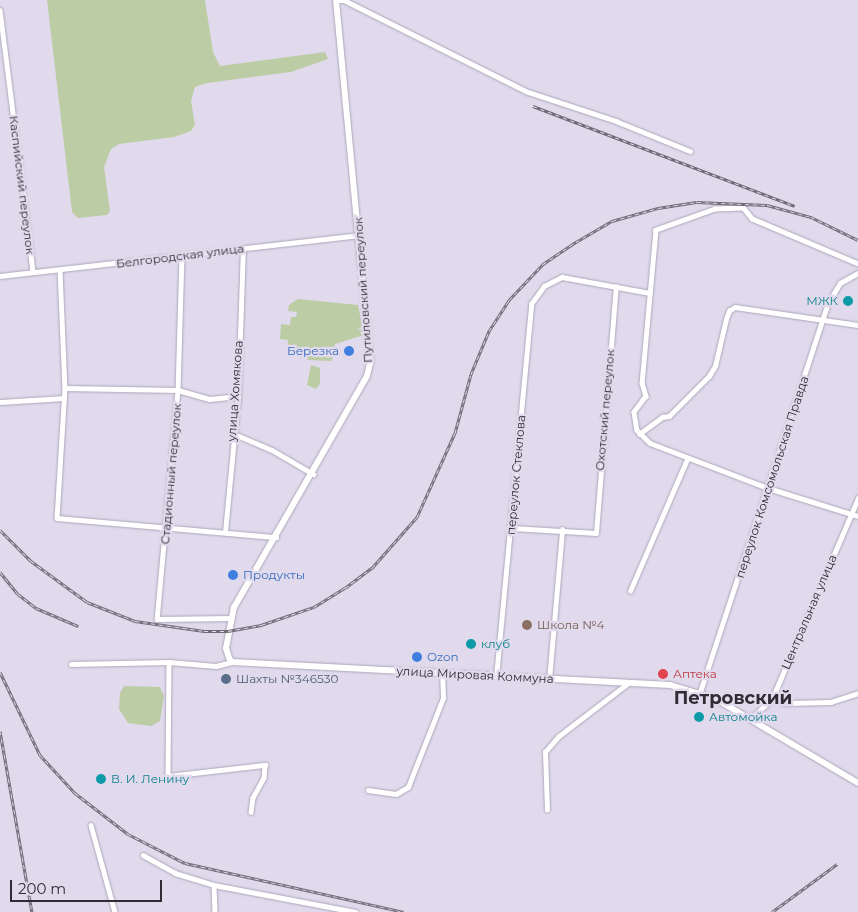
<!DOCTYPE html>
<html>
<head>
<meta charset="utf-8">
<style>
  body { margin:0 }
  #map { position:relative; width:858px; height:912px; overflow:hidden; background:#e1daed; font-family:Montserrat,sans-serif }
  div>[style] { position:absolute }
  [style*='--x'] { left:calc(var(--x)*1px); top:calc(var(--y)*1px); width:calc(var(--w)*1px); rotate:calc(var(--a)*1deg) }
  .green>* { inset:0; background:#bccda6 }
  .roads { filter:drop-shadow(0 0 1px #ada6b8) drop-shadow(0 0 1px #ada6b8) }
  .street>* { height:4.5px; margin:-2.25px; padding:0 2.25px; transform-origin:2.25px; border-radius:2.25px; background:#fff }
  .secondary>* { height:6px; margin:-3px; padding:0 3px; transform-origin:3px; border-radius:3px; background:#fff }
  .rail>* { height:3px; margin-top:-1.5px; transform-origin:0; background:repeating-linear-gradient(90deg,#e1daed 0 4px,#6f6a76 0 8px); box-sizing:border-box; border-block:1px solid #6f6a76 }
  .dots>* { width:14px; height:14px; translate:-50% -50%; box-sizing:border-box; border:2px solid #e1daed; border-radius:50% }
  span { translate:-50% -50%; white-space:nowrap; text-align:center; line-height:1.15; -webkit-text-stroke:4.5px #e1daed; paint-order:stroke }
  .street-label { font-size:12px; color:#2f2c33 }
  .culture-label { font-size:12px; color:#0d838f }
  .right { translate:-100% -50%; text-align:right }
  .left { translate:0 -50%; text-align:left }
  .shop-label { font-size:12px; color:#366cbe }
  .education-label { font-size:12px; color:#785e54 }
  .health-label { font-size:12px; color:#be3a42 }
  .service-label { font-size:12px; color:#4e5e75 }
  .district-label { font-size:18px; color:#2f2c33; font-weight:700 }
  .scale { position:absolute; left:10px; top:880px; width:152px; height:22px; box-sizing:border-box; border:2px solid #2f2c33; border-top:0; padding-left:6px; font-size:15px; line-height:18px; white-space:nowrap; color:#2f2c33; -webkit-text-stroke:4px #e1daed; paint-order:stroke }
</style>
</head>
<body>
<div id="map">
  <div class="green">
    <div style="clip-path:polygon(47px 0,205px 0,213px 52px,220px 66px,325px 52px,328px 59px,291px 72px,207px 83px,195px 87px,191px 101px,195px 125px,191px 131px,174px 137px,119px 144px,111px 149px,104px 167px,110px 211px,107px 215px,78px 218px,72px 212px)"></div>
    <div style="clip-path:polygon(298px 299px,358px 305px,364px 335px,335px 344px,332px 361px,308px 360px,304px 357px,304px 350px,287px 350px,288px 340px,280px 339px,281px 324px,290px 325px,291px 317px,296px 317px,297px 312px,288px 311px,289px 305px)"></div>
    <div style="clip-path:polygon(311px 365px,320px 368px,320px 384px,316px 389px,307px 385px)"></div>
    <div style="clip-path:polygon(124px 686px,160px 687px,164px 696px,160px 721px,151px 726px,128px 723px,119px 709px,120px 693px)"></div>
  </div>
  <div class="roads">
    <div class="street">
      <div style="--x:336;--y:1;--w:10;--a:0"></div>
      <div style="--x:346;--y:1;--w:203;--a:26.6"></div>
      <div style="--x:528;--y:92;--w:93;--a:18.2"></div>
      <div style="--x:616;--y:121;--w:80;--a:22.1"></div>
      <div style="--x:0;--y:10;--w:264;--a:82.8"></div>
      <div style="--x:182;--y:256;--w:134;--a:91.7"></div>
      <div style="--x:178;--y:390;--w:230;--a:95.2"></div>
      <div style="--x:157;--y:619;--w:74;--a:-0.8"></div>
      <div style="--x:858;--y:264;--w:115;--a:-157"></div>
      <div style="--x:752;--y:219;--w:14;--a:-129"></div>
      <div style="--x:743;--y:208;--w:28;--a:178"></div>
      <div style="--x:715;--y:209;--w:63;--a:160.4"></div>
      <div style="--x:656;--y:230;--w:154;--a:95.2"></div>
      <div style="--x:642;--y:383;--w:14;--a:73"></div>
      <div style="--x:646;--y:396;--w:20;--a:127"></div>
      <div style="--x:634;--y:412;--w:18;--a:81"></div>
      <div style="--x:637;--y:430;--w:18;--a:45"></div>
      <div style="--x:650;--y:443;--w:126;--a:20.9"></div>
      <div style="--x:768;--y:488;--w:94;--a:17.3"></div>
      <div style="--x:60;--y:270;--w:118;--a:87.6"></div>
      <div style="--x:65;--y:388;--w:130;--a:93.5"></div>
      <div style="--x:57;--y:518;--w:220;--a:5"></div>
      <div style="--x:0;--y:276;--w:362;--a:-6.5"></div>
      <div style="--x:65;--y:388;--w:113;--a:1"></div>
      <div style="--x:178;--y:390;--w:33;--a:16"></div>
      <div style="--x:210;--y:399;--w:28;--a:-6"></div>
      <div style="--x:0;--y:402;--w:64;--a:-3.6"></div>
      <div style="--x:232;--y:433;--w:43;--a:23"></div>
      <div style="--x:272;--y:450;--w:48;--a:30.3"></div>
      <div style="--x:639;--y:434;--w:29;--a:-36"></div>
      <div style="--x:662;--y:417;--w:7;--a:-8"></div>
      <div style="--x:669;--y:416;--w:57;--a:-45"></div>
      <div style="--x:709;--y:376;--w:12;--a:-59"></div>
      <div style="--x:715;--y:366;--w:48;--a:-76.8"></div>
      <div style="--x:726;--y:319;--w:9;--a:-69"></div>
      <div style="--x:729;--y:311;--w:7;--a:-34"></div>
      <div style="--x:735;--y:307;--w:124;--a:8.3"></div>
      <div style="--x:512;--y:528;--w:84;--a:3.4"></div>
      <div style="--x:596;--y:533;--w:247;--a:-85.4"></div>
      <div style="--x:225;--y:532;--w:137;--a:-84.5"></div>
      <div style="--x:238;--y:396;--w:147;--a:-88.1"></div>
      <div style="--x:630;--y:591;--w:144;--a:-66.6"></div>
      <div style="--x:169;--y:662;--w:114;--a:90.5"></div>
      <div style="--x:168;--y:776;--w:98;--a:-6.5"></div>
      <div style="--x:265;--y:765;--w:13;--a:94"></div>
      <div style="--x:264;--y:778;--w:23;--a:119"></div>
      <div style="--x:253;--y:798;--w:14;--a:98"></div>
      <div style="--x:71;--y:664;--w:98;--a:-1.2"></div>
      <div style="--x:169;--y:662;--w:47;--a:4.9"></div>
      <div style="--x:216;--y:666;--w:16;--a:-14"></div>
      <div style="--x:496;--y:677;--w:375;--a:-84.6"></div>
      <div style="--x:531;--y:304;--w:22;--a:-54"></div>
      <div style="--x:544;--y:286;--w:20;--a:-27"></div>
      <div style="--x:562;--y:277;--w:89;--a:10.3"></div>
      <div style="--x:549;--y:680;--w:151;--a:-85"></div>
      <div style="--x:700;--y:692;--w:410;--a:-71.8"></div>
      <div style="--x:828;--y:303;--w:23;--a:-59"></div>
      <div style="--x:840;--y:283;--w:21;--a:-29"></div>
      <div style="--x:772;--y:699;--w:14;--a:17"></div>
      <div style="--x:785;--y:703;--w:46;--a:-1.2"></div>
      <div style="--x:831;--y:702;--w:28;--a:-18"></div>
      <div style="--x:750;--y:719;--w:30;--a:-42"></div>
      <div style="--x:772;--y:699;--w:219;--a:-66.8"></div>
      <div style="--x:368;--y:790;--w:28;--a:8"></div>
      <div style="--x:396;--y:794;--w:14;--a:-30"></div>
      <div style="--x:408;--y:787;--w:96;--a:-68.5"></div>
      <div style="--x:443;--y:698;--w:24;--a:-92"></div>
      <div style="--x:547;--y:810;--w:58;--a:-92"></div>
      <div style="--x:545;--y:752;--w:21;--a:-49"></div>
      <div style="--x:559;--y:736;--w:86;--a:-37.4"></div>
      <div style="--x:91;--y:825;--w:90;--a:74.6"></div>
      <div style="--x:143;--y:855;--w:37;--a:29"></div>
      <div style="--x:175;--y:873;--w:41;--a:17.1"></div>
      <div style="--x:214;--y:885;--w:144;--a:10.8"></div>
      <div style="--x:214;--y:885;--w:27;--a:88"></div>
    </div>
    <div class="secondary">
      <div style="--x:336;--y:0;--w:365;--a:84.6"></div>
      <div style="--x:370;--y:363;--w:13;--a:103"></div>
      <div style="--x:367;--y:376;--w:267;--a:119.9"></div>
      <div style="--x:234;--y:607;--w:42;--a:101"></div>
      <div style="--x:226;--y:648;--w:10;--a:73"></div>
      <div style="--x:229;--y:658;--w:5;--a:53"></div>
      <div style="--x:232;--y:662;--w:439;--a:3"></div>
      <div style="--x:670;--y:685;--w:48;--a:16.9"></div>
      <div style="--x:716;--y:699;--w:165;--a:30.6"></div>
    </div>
  </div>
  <div class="rail">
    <div style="--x:533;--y:106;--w:280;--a:20.9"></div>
    <div style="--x:0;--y:530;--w:44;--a:45"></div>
    <div style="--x:31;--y:561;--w:69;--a:36.2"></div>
    <div style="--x:87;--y:602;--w:52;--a:21.6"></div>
    <div style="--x:135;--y:621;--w:70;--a:8.2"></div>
    <div style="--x:204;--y:631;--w:24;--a:0"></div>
    <div style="--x:228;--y:631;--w:34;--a:-10"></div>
    <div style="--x:261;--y:625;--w:56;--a:-18.8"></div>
    <div style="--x:314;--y:607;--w:36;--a:-32"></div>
    <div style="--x:345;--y:588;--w:34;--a:-37"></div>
    <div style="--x:372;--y:568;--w:68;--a:-48.6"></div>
    <div style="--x:417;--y:517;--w:92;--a:-65.7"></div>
    <div style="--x:455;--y:433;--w:61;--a:-74.8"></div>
    <div style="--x:471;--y:374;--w:47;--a:-67.3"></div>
    <div style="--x:489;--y:331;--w:37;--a:-57"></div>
    <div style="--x:509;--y:300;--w:50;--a:-46.6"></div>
    <div style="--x:543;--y:264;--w:40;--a:-34"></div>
    <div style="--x:576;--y:242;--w:42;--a:-30.3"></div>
    <div style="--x:612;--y:221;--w:48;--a:-15.8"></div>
    <div style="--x:658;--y:208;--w:39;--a:-9"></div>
    <div style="--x:697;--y:202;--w:70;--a:2.5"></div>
    <div style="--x:767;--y:205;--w:46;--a:15.3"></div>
    <div style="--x:811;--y:217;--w:52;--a:26.1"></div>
    <div style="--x:0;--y:572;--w:28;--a:51"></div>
    <div style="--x:18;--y:594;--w:23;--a:38"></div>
    <div style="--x:36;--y:608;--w:46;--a:23.2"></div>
    <div style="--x:0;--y:672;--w:92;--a:64.3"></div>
    <div style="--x:40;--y:755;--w:52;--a:47.4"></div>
    <div style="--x:75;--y:793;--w:67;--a:37.7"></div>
    <div style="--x:128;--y:834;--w:64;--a:27"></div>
    <div style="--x:185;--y:863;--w:224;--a:12.6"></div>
    <div style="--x:0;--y:731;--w:184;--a:80"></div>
    <div style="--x:772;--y:912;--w:81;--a:-36.4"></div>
  </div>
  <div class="dots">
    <div style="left:848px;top:301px;background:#0f9aa8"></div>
    <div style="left:349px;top:351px;background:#3f7fe0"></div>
    <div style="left:233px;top:575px;background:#3f7fe0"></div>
    <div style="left:527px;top:625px;background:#8d6e63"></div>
    <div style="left:471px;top:644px;background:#0f9aa8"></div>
    <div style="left:417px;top:657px;background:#3f7fe0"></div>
    <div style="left:663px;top:674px;background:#e0444e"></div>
    <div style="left:226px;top:679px;background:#5c6f8a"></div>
    <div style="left:699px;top:717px;background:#0f9aa8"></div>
    <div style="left:101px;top:779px;background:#0f9aa8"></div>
  </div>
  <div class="street-label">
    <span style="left:22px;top:185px;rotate:83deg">Каспийский переулок</span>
    <span style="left:180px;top:256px;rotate:-7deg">Белгородская улица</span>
    <span style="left:363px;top:290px;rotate:-94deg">Путиловский переулок</span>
    <span style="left:235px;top:391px;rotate:-86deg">улица Хомякова</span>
    <span style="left:605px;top:410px;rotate:-85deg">Охотский переулок</span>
    <span style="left:171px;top:474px;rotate:-85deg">Стадионный переулок</span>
    <span style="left:516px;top:475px;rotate:-85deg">переулок Стеклова</span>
    <span style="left:772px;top:477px;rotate:-72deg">переулок Комсомольская Правда</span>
    <span style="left:809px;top:612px;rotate:-67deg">Центральная улица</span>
    <span style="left:475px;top:675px;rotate:3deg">улица Мировая Коммуна</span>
  </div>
  <div class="culture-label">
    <span class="right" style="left:838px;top:301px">МЖК</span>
    <span class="left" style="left:481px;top:644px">клуб</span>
    <span class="left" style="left:709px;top:717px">Автомойка</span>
    <span class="left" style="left:111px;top:779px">В. И. Ленину</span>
  </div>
  <div class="shop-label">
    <span class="right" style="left:339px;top:351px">Березка</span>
    <span class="left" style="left:243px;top:575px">Продукты</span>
    <span class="left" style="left:427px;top:657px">Ozon</span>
  </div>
  <div class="education-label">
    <span class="left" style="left:537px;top:625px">Школа №4</span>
  </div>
  <div class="health-label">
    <span class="left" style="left:673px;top:674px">Аптека</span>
  </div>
  <div class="service-label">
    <span class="left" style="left:236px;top:679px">Шахты №346530</span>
  </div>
  <div class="district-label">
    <span style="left:733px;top:698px">Петровский</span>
  </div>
  <div class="scale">200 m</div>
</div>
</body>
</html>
